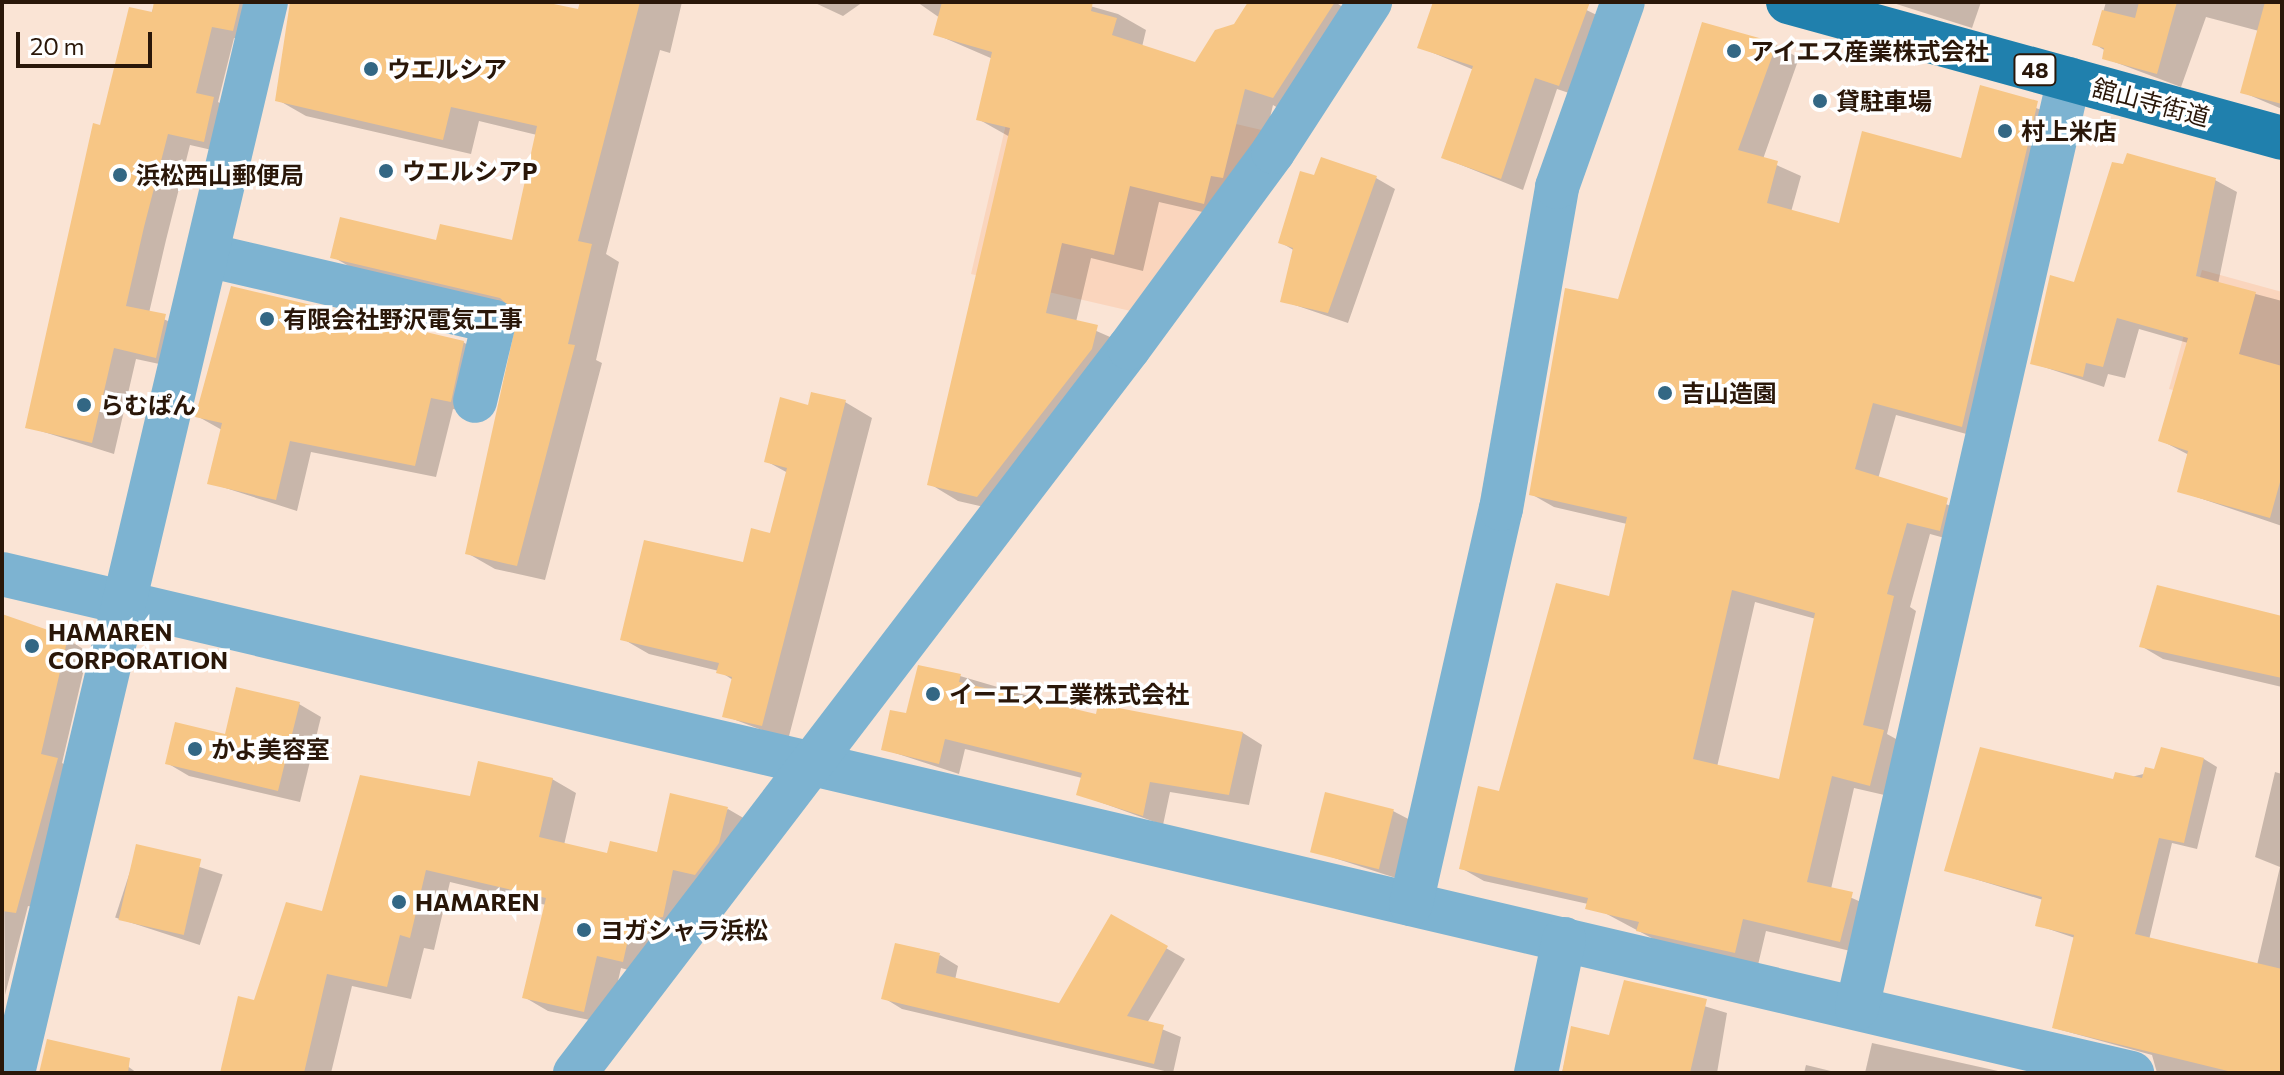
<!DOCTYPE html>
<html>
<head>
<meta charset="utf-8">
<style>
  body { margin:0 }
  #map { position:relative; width:2284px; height:1075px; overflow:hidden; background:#fae4d5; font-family:Commissioner,"Noto Sans JP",sans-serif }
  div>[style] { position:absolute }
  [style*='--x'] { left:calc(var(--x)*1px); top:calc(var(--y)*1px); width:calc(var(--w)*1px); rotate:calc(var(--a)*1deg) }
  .built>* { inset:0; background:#fad5bd }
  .shadow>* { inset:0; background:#0003; transform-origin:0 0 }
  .building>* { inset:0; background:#f7c685; transform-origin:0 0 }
  .minor>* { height:44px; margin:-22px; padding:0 22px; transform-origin:22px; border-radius:22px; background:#7db3d1 }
  .major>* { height:44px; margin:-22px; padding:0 22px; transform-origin:22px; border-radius:22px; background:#2080ad }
  .dots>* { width:22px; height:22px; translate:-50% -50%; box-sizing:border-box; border:4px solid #fff; border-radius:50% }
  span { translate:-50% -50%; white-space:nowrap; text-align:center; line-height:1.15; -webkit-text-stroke:7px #fff; paint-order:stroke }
  .shield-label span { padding:2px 6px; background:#fff; border:2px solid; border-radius:6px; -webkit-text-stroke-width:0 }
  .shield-label { font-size:22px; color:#2a1709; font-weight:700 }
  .poi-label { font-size:24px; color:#2a1709; font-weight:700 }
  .left { translate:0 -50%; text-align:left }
  .street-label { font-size:24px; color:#2a1709 }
  .frame { position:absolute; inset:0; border:4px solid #2a1709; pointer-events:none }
  .scale { position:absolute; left:16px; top:32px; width:136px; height:36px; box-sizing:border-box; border:4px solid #2a1709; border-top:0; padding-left:10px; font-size:24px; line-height:28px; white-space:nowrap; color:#2a1709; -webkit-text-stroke:6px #fff; paint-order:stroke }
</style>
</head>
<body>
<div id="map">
  <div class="built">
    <div style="clip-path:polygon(1018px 73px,1266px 131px,1135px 312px,971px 274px)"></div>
    <div style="clip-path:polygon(2202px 270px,2282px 292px,2282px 421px,2169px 389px)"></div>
  </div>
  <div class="shadow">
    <div style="clip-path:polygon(156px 2px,256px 2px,255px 42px,234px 38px,218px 102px,235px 112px,225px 153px,190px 145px,166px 240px,149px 313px,187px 329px,178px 368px,136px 359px,114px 454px,28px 427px,102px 127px)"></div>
    <div style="clip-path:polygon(301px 2px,534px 2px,579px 11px,582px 2px,682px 2px,670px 53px,660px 50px,606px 254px,619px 262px,596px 360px,602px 363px,545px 580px,495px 569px,467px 553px,520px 328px,516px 313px,361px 273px,333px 257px,438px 242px,513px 243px,537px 135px,479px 121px,471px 154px,306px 116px,278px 100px)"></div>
    <div style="clip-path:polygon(813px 2px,863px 2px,843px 16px)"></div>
    <div style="clip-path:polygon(917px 2px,1076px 2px,1118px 14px,1146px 30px,1142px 47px,1200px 73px,1251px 2px,1335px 2px,1363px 20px,1298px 120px,1273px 105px,1252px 193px,1233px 219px,1159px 202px,1143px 271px,1091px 258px,1076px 322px,1126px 344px,1006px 512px,958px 501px,930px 484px,1010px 137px,978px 119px,993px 59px,935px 34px,940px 18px)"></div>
    <div style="clip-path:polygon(1434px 2px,1570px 2px,1609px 21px,1581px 97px,1557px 89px,1523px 190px,1444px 158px,1474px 70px,1419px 47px)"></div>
    <div style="clip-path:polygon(1890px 2px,1981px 2px,1972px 28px)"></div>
    <div style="clip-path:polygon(2106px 2px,2282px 2px,2282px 109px,2242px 92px,2259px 31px,2206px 17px,2181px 87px,2104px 58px,2106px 51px,2094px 44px)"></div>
    <div style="clip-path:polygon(evenodd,1776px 45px,1799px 58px,1763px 159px,1801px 176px,1791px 212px,1840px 225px,1962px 161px,1982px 88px,2060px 117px,1985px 439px,1896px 415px,1878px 479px,1970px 513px,1963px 543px,1930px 534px,1910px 607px,1916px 611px,1887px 734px,1907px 745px,1893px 797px,1854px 788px,1831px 889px,1875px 908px,1863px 954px,1766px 931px,1758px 965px,1661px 943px,1588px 904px,1484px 881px,1461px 868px,1610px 598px,1627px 524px,1554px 507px,1531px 494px,1620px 302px,1776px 45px,1755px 602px,1816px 619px,1780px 782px,1717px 767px,1755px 602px)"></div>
    <div style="clip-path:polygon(1316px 178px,1376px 178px,1395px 189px,1348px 323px,1283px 301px,1295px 251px,1280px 242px)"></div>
    <div style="clip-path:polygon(2215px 180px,2237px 192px,2218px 284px,2282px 301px,2282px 526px,2179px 491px,2189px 455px,2160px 440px,2188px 343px,2139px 329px,2125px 378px,2108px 374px,2104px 387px,2032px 363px,2075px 284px)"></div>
    <div style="clip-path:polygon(463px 342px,484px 355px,472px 413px,453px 409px,436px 477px,311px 452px,297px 511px,210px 483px,222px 430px,197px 416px)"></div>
    <div style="clip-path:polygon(845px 402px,872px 418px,788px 740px,725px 716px,733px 680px,719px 671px,649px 654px,623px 639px,744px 565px,772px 535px,788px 473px,766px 461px,810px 407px)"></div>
    <div style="clip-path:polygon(2282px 621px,2282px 687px,2163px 659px,2141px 646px)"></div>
    <div style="clip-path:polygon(67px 639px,88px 652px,62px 763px,78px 772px,41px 909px,28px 906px,5px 995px,2px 641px)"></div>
    <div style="clip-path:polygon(960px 676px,1097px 716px,1243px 733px,1262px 745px,1249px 805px,1170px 792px,1163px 825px,1078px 794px,1082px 778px,965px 749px,959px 774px,883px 749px,908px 715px)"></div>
    <div style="clip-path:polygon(299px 704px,321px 717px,300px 802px,189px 776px,167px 763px)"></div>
    <div style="clip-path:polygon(2204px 759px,2217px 767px,2197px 849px,2172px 843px,2149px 940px,2257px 965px,2280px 867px,2255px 857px,2275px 772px,2282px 774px,2282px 1073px,2157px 1073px,2152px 1055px,2054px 1028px,2075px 938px,2037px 925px,2043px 900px,1946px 870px,2115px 781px)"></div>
    <div style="clip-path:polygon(552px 779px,576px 793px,564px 845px,608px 855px,658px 855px,728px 809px,752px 823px,647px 975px,621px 968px,608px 1024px,548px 1011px,524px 997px,546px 905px,450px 882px,434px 950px,424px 948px,411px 999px,352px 986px,331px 1073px,241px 1073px,256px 1002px,323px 913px,471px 797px)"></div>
    <div style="clip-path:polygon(1393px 811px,1416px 823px,1402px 880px,1313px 851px)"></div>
    <div style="left:138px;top:847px;width:89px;height:74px;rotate:18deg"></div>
    <div style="clip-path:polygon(1112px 917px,1185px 959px,1147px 1023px,1181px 1037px,1173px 1073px,902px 1009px,884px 998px,940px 955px,958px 966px,955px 980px,1060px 1006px)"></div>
    <div style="clip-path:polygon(1625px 982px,1727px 1013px,1717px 1073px,1562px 1073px,1573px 1028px,1611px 1037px)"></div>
    <div style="clip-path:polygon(1872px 1043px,2007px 1073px,1865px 1073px)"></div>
    <div style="clip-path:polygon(115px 1057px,137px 1073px,43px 1073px)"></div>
    <div style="clip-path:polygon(1806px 1065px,1839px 1073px,1804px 1073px)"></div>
  </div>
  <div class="building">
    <div style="clip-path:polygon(154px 2px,240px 2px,233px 31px,212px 27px,196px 93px,214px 97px,204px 142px,168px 134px,144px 227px,126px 306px,166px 314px,156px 358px,114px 348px,92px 443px,25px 428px,93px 123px,100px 125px,129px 7px,152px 12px)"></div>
    <div style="clip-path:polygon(290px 2px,544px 2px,578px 9px,580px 2px,640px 2px,578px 241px,592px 244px,568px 344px,575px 345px,517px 566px,465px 554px,518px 314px,500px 298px,330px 258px,340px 217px,436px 240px,440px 224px,512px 240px,537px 126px,451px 107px,443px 140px,275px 101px)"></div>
    <div style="clip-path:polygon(942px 2px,1093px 2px,1091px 11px,1117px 18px,1112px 35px,1195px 62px,1215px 30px,1234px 24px,1248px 2px,1335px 2px,1273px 98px,1245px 89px,1223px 178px,1211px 176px,1204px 204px,1130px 186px,1114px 255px,1062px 243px,1046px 313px,1098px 325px,1092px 349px,977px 497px,927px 485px,1010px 128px,976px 120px,992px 52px,933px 35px)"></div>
    <div style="clip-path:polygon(1433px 2px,1590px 2px,1559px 86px,1535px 78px,1501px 179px,1441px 158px,1473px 66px,1417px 48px)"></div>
    <div style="clip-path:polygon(2139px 2px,2177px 2px,2157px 74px,2102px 59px,2104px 48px,2092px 45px,2102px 10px,2135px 18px)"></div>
    <div style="clip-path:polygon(2265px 2px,2282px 2px,2282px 104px,2240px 93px)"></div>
    <div style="clip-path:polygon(evenodd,1702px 22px,1777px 43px,1738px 150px,1778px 161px,1767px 203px,1839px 223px,1862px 131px,1961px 158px,1980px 85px,2038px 101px,1962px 427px,1873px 403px,1855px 469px,1948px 498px,1940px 531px,1907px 523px,1887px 594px,1894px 596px,1863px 725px,1884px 730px,1870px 786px,1832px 776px,1807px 882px,1853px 892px,1840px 942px,1743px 919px,1735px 953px,1636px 931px,1639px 922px,1585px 909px,1588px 898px,1459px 869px,1478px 786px,1499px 791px,1556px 583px,1609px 596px,1627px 517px,1529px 495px,1565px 288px,1618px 299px,1702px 22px,1732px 590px,1815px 613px,1779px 779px,1693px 759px,1732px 590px)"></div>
    <div style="clip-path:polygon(2127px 153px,2216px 178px,2196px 276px,2256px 292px,2239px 354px,2282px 366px,2282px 475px,2270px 518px,2177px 492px,2188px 451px,2158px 441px,2188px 338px,2117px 318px,2103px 367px,2086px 363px,2083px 377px,2030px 364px,2050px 275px,2074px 282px,2112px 162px,2123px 164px)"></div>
    <div style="clip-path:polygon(1321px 157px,1377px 176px,1328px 313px,1280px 302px,1293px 248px,1278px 243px,1300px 171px,1314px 175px)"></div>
    <div style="clip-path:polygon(231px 286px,464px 341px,451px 402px,431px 398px,415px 466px,290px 441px,276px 500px,207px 484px,222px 423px,195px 417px)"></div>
    <div style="clip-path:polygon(811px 392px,846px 400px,762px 726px,722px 717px,732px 677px,716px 673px,719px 663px,620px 640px,644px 540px,743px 562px,751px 528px,770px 533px,787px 468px,764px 462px,780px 397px,808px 405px)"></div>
    <div style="clip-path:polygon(2157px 585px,2282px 616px,2282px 678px,2139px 647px)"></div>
    <div style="clip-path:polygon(2px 614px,68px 637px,41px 754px,58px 758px,16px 913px,2px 911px)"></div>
    <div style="clip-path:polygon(918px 665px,961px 674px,959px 682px,1096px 714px,1098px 704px,1243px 732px,1229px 795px,1150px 782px,1143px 816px,1076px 795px,1082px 773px,945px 739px,939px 764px,881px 750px,890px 710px,906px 713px)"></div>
    <div style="clip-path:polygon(236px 687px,300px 702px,278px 791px,165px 764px,175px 722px,225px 734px)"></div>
    <div style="clip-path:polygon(1980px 747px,2113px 779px,2115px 772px,2142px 778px,2145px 767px,2154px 769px,2161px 747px,2204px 758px,2184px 843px,2159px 838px,2135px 934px,2282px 969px,2282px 1073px,2236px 1073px,2052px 1028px,2074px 935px,2035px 926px,2042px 897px,1944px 871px)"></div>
    <div style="clip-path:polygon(478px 761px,553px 778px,539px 837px,607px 853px,610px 841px,657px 852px,670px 793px,728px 807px,719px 843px,695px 875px,673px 870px,663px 917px,654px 918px,646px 938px,629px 935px,623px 962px,597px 956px,584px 1012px,522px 998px,546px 898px,426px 870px,410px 938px,400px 935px,387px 987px,327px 974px,304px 1073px,220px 1073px,238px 996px,254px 1000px,286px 902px,322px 911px,360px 775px,470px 796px)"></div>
    <div style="left:1325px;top:792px;width:71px;height:62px;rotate:14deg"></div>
    <div style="left:136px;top:844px;width:67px;height:78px;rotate:13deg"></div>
    <div style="clip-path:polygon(1111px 914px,1168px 946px,1127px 1016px,1164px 1025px,1154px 1064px,881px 999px,895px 943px,940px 953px,936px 973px,1059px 1003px)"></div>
    <div style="clip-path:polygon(1624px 980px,1707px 999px,1690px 1073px,1562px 1073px,1571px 1026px,1609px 1035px)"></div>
    <div style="clip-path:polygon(47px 1039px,130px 1058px,128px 1073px,39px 1073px)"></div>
  </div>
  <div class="minor">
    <div style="--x:207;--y:255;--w:295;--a:13.1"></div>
    <div style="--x:494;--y:322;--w:81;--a:103.5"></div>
    <div style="--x:2;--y:574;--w:2188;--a:13.19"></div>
    <div style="--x:1411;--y:904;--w:405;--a:-77.2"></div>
    <div style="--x:1501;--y:509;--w:327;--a:-80.1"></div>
    <div style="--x:1557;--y:187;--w:196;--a:-70.4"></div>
    <div style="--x:1857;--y:1008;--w:953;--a:-77.15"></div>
    <div style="--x:13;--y:1073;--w:1100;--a:-76.71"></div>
    <div style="--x:575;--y:1073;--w:912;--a:-52.62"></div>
    <div style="--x:1129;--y:348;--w:243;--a:-53.7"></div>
    <div style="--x:1273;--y:152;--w:179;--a:-57.1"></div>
    <div style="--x:1536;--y:1073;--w:137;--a:-78.2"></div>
  </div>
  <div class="major">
    <div style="--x:1788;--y:2;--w:512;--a:15.39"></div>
  </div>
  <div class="dots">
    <div style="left:1734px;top:51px;background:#336784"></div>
    <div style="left:371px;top:69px;background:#336784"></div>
    <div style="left:1820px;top:101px;background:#336784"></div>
    <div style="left:2005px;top:131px;background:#336784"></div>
    <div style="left:386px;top:171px;background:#336784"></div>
    <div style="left:120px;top:175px;background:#336784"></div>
    <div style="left:267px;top:319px;background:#336784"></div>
    <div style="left:1665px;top:393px;background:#336784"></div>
    <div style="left:84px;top:405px;background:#336784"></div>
    <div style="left:32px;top:646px;background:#336784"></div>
    <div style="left:933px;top:694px;background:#336784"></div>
    <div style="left:195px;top:749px;background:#336784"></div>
    <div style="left:399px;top:902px;background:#336784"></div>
    <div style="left:584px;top:930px;background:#336784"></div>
  </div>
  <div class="shield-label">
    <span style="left:2035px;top:70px">48</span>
  </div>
  <div class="poi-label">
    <span class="left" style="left:1750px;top:51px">アイエス産業株式会社</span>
    <span class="left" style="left:387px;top:69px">ウエルシア</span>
    <span class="left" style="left:1836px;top:101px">貸駐車場</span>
    <span class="left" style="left:2021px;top:131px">村上米店</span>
    <span class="left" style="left:402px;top:171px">ウエルシアP</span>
    <span class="left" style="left:136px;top:175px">浜松西山郵便局</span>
    <span class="left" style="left:283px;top:319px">有限会社野沢電気工事</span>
    <span class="left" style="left:1681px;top:393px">吉山造園</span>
    <span class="left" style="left:100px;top:405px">らむぱん</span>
    <span class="left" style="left:48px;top:646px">HAMAREN<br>CORPORATION</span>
    <span class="left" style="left:949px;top:694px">イーエス工業株式会社</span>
    <span class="left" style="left:211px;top:749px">かよ美容室</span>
    <span class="left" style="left:415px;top:902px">HAMAREN</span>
    <span class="left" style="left:600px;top:930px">ヨガシャラ浜松</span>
  </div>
  <div class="street-label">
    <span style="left:2151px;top:102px;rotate:15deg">舘山寺街道</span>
  </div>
  <div class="frame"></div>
  <div class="scale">20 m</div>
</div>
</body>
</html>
